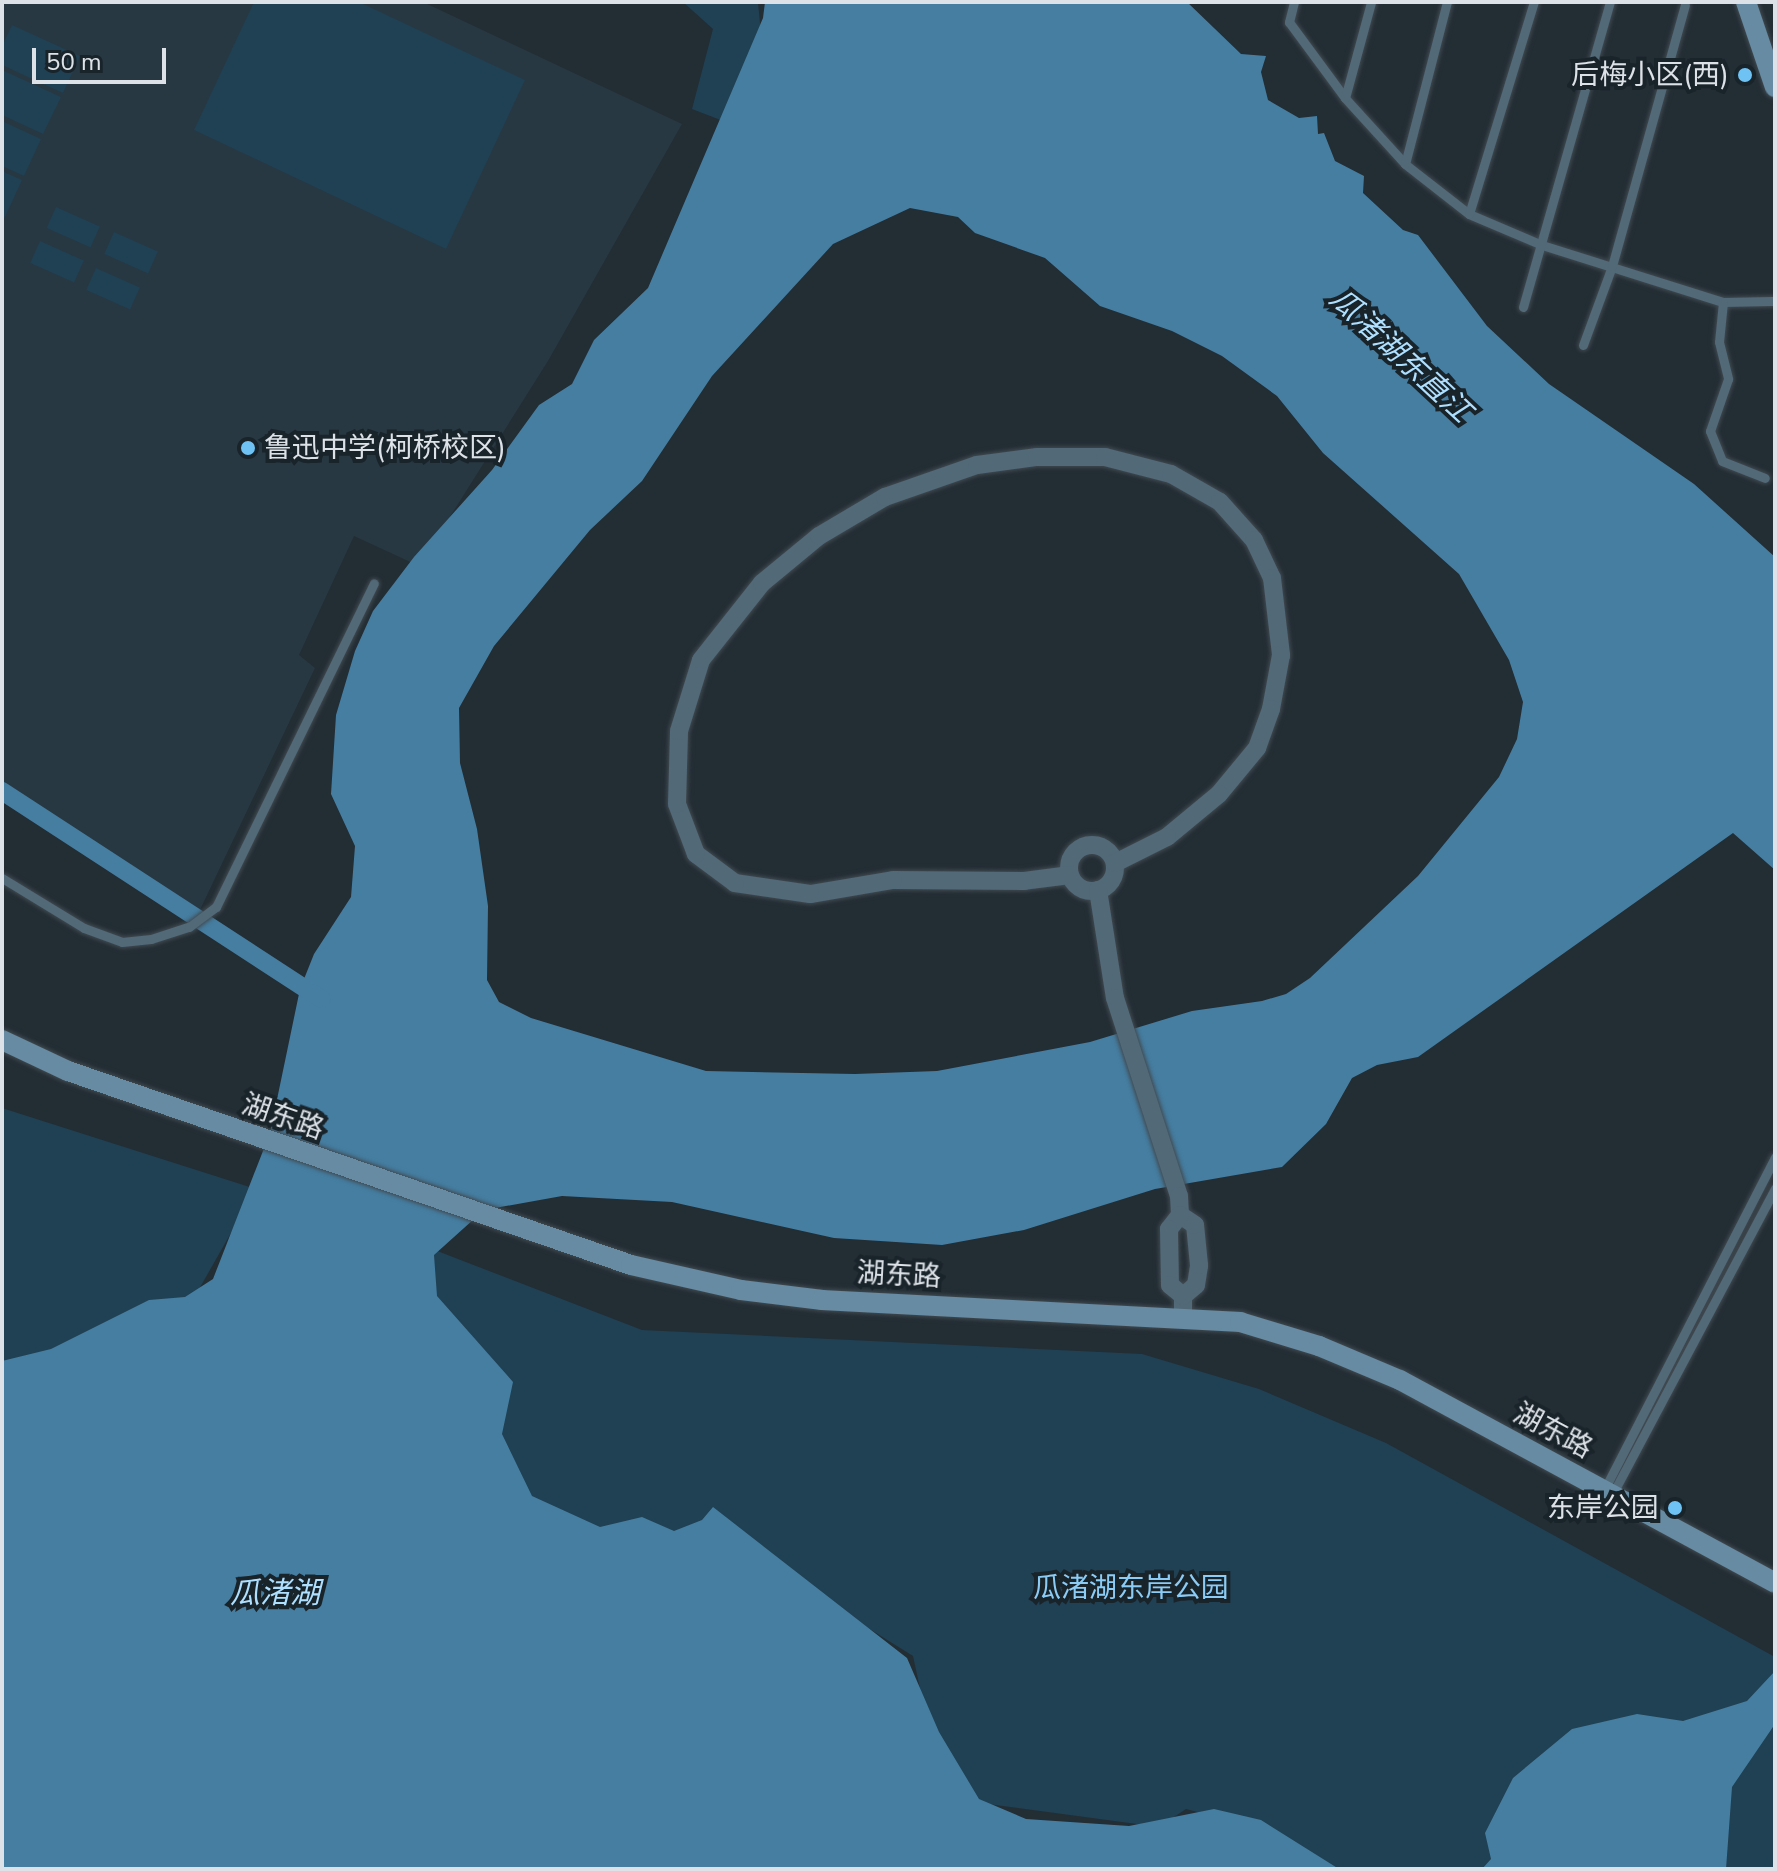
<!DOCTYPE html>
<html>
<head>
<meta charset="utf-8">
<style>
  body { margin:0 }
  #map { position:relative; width:1777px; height:1871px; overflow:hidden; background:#232d34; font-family:"Nunito Sans","Noto Sans SC",sans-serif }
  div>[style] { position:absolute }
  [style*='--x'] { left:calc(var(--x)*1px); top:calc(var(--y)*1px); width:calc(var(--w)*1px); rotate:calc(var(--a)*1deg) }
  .built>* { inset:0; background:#273842 }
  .green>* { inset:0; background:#204053; transform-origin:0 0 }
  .water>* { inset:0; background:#457ea1 }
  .canal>* { height:18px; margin:-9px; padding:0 9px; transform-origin:9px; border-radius:9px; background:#457ea1 }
  .roads { filter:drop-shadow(0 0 2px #414a51) drop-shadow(0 0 2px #414a51) }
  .lane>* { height:9px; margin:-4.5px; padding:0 4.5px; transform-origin:4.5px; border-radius:4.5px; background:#526978 }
  .street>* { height:18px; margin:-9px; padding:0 9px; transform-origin:9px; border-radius:9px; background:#526978 }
  .street>.ring { margin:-9px; padding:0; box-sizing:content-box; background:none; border:18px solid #526978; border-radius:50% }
  .secondary>* { height:20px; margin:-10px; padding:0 10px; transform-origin:10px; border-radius:10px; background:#668ba2 }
  .dots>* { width:22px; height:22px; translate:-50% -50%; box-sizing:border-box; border:4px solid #19232a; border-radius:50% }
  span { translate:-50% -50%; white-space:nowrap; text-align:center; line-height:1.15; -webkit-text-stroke:8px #19232a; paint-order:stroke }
  .poi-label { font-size:28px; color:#dce2e7 }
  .right { translate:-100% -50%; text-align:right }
  .left { translate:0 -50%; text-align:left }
  .street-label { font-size:28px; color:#dce2e7 }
  .park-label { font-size:28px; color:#8bccf6 }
  .water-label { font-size:30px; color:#aedffe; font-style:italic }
  .frame { position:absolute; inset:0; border:4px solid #dce2e7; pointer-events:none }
  .scale { position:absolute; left:32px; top:48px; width:134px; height:36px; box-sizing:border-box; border:4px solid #dce2e7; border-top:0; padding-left:10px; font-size:24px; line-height:28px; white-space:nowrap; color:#dce2e7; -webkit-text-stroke:6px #19232a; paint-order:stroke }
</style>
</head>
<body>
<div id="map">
  <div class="built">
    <div style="clip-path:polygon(2px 2px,423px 2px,682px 124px,548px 361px,419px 566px,354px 536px,299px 655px,315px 668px,198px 914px,2px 788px)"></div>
  </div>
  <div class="green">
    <div style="clip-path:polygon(254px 2px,359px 2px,525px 80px,446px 249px,194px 130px)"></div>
    <div style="clip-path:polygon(683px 2px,758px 2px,761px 34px,731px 124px,692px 109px,713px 29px)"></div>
    <div style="clip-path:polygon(12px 25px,80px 56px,63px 93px,2px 65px,2px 46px)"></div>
    <div style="clip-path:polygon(2px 70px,61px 97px,43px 134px,2px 115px)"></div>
    <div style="clip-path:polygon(2px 121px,41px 139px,24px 176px,2px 166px)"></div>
    <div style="clip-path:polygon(2px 171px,22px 180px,5px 217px,2px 216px)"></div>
    <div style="left:56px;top:207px;width:48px;height:23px;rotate:24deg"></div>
    <div style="left:114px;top:232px;width:48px;height:24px;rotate:24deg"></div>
    <div style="left:40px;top:241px;width:48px;height:24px;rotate:24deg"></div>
    <div style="left:96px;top:268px;width:48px;height:24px;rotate:24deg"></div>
    <div style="clip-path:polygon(2px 1108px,256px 1189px,186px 1312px,2px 1371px)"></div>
    <div style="clip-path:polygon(427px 1247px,642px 1330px,1142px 1354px,1259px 1389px,1386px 1443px,1775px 1657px,1775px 1869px,1316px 1869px,1245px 1824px,1186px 1809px,1159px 1827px,965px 1801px,939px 1776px,913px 1656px,704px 1526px,672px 1549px,520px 1511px,420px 1302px)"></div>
  </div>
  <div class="water">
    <div style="clip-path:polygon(evenodd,765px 2px,1187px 2px,1241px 54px,1266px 56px,1261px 72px,1268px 100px,1299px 118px,1317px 116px,1318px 134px,1324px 133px,1335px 161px,1364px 176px,1363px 193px,1403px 230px,1418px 235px,1487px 326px,1549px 384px,1694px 484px,1775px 557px,1775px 870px,1733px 833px,1418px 1057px,1377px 1065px,1352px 1078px,1326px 1124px,1282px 1167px,1155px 1189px,1024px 1230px,942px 1245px,834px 1238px,672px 1202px,562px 1196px,484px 1210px,434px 1255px,437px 1296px,513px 1382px,502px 1434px,532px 1496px,600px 1527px,642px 1517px,674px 1531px,702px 1520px,713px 1507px,907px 1658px,939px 1732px,979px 1799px,1026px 1819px,1129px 1826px,1214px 1809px,1261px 1820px,1339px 1869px,2px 1869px,2px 1361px,51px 1349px,149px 1300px,185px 1297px,213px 1279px,270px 1133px,300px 989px,314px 954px,351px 897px,355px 846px,331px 794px,336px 715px,355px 651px,373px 611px,414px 557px,492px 470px,539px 405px,572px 384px,594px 340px,648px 288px,763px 18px,765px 2px,910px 208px,958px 217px,975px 233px,1045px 258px,1100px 306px,1172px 331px,1222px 356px,1277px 396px,1323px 453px,1459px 574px,1509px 660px,1523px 702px,1517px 739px,1499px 777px,1418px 876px,1310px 978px,1286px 994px,1262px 1001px,1192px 1011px,1090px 1042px,937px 1071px,855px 1074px,706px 1071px,531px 1018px,499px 1002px,487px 980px,488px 906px,477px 829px,460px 763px,459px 708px,494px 646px,590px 530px,642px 481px,712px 376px,833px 244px,910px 208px)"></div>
    <div style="clip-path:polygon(1775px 1671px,1775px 1724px,1732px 1787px,1726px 1869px,1482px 1869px,1491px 1859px,1485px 1833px,1513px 1778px,1572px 1729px,1637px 1714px,1683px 1721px,1747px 1701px)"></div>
  </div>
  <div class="canal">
    <div style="--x:2;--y:791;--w:381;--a:33.1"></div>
  </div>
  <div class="roads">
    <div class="lane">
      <div style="--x:1294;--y:2;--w:21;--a:104"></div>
      <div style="--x:1289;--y:22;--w:94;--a:53.6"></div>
      <div style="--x:1345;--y:98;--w:89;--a:47.7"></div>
      <div style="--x:1405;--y:164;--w:81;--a:38"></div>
      <div style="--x:1469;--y:214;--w:79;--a:23"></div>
      <div style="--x:1542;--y:245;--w:190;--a:17.5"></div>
      <div style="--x:1723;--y:302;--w:49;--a:-1.2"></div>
      <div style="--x:1345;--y:98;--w:99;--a:-74.8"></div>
      <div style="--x:1405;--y:164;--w:167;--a:-75.5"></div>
      <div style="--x:1469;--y:214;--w:222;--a:-73"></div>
      <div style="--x:1723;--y:302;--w:40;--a:95.7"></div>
      <div style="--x:1719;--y:342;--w:38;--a:76"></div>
      <div style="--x:1728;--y:379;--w:55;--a:109.1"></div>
      <div style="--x:1710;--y:431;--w:32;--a:68"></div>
      <div style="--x:1722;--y:461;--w:46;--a:21.6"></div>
      <div style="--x:1523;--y:307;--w:317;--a:-74.1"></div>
      <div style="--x:1583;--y:345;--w:84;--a:-69.8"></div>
      <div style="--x:1612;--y:266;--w:271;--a:-74.4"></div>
      <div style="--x:2;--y:878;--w:96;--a:31.4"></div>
      <div style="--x:84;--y:928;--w:40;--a:20.2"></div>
      <div style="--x:122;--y:942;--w:29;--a:-6"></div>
      <div style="--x:151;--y:939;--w:40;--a:-18"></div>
      <div style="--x:189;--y:927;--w:34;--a:-37"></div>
      <div style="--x:216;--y:907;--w:360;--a:-64"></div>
      <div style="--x:1604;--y:1490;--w:374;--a:-62.8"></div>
      <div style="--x:1612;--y:1495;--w:347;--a:-62"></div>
    </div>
    <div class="street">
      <div class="ring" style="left:1069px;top:845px;width:28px;height:28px"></div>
      <div style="--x:1070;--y:875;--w:46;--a:172.6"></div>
      <div style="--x:1024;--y:881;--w:131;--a:-179.6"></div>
      <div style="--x:893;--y:880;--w:84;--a:170.4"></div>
      <div style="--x:810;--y:894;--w:76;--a:-171.7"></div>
      <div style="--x:735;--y:883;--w:49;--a:-143.4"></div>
      <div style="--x:696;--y:854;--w:53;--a:-110.8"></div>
      <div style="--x:677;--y:804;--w:73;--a:-88.4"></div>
      <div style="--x:679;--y:731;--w:74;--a:-72.8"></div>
      <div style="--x:701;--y:660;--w:98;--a:-51.6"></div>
      <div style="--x:762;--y:583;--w:74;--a:-39.5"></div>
      <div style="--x:819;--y:536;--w:77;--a:-30.6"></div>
      <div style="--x:885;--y:497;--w:97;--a:-19.2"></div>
      <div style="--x:977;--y:465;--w:61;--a:-7.6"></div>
      <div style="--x:1037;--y:457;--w:68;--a:0"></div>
      <div style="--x:1105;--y:457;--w:68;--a:14.4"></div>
      <div style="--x:1171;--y:474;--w:56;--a:29.7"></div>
      <div style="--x:1220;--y:502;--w:51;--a:48.2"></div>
      <div style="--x:1254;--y:540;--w:42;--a:64.7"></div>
      <div style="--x:1272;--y:578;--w:78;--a:83.3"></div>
      <div style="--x:1281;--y:655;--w:55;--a:100.5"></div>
      <div style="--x:1271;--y:709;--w:41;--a:109.7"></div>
      <div style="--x:1257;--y:748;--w:60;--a:129.6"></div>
      <div style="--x:1219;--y:794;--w:67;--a:140.4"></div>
      <div style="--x:1167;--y:837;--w:58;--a:153.4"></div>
      <div style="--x:1098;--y:890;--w:109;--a:81.1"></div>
      <div style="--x:1115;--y:998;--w:208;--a:72.1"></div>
      <div style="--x:1179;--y:1196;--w:19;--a:87"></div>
      <div style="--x:1183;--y:1316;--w:20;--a:-90"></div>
      <div style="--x:1183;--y:1296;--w:17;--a:-40"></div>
      <div style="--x:1196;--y:1285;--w:20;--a:-81"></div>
      <div style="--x:1199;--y:1265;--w:40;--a:-95.7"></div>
      <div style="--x:1195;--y:1225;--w:18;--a:-146"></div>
      <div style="--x:1180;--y:1215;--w:18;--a:128"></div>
      <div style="--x:1169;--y:1229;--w:56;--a:89"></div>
      <div style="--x:1170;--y:1285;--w:17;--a:40"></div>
    </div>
    <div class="secondary">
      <div style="--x:1746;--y:2;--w:90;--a:71.2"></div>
      <div style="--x:2;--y:1040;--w:73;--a:25.2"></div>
      <div style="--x:68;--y:1071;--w:595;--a:19.01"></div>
      <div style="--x:631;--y:1265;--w:113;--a:12.8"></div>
      <div style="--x:741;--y:1290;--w:82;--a:7"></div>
      <div style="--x:822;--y:1300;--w:419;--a:3"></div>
      <div style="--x:1240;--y:1322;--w:83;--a:16.9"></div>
      <div style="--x:1319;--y:1346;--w:88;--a:22.8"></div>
      <div style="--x:1400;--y:1380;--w:426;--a:28.4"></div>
    </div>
  </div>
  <div class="dots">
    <div style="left:1745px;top:75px;background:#6fc2f4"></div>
    <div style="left:248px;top:448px;background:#6fc2f4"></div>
    <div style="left:1675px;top:1508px;background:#6fc2f4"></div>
  </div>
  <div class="poi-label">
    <span class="right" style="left:1729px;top:75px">后梅小区(西)</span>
    <span class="left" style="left:264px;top:448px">鲁迅中学(柯桥校区)</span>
    <span class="right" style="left:1659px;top:1508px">东岸公园</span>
  </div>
  <div class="street-label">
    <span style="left:283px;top:1117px;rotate:19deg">湖东路</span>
    <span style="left:899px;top:1275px;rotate:3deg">湖东路</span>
    <span style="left:1553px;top:1431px;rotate:28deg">湖东路</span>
  </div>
  <div class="park-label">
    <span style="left:1131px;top:1588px">瓜渚湖东岸公园</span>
  </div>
  <div class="water-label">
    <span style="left:1400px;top:356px;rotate:43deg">瓜渚湖东直江</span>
    <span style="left:275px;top:1594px">瓜渚湖</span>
  </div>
  <div class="frame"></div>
  <div class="scale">50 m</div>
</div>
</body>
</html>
